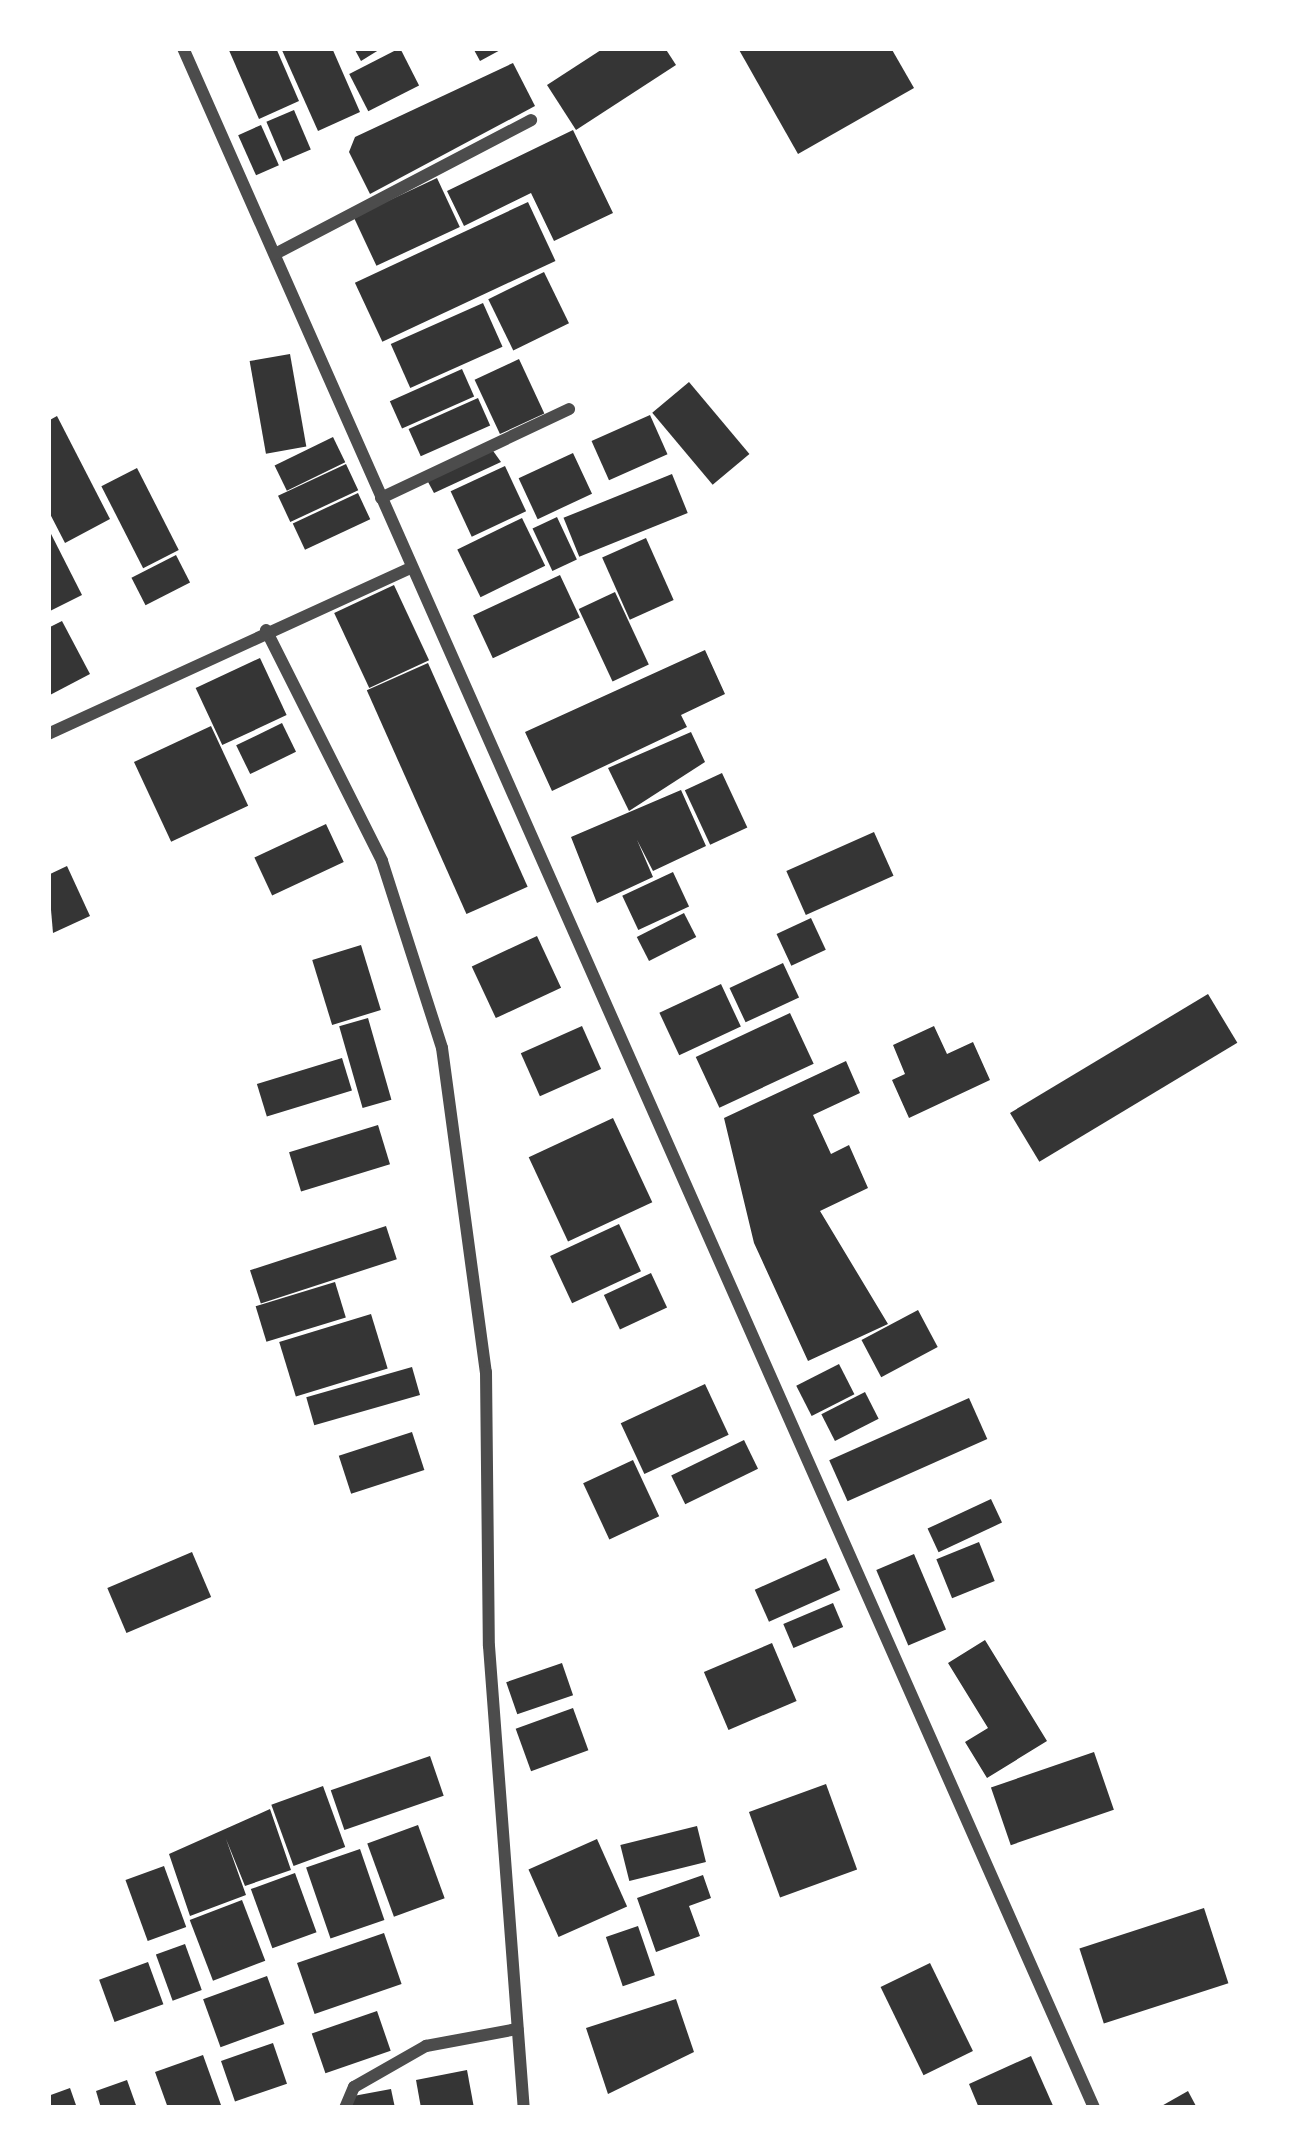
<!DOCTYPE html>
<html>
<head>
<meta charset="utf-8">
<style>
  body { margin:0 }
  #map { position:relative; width:1293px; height:2156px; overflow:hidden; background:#fff; font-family:"Roboto Serif",serif }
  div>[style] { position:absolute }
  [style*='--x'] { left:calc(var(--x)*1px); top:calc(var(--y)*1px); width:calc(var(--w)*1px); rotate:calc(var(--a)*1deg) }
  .building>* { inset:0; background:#353535; transform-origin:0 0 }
  .minor>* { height:12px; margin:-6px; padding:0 6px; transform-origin:6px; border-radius:6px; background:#4c4c4c }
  span { translate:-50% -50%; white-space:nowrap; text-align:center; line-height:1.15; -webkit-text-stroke:9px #fff; paint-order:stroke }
  .frame { position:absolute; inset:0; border:51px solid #fff; pointer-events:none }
</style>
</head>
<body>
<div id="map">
  <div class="building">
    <div style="clip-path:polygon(228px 48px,276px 48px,299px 101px,259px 119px)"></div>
    <div style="clip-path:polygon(281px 48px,332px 48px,360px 112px,318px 131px)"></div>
    <div style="clip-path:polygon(354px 48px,382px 48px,361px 61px)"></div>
    <div style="left:400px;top:48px;width:42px;height:57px;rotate:63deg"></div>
    <div style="clip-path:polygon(473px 48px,504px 48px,480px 61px)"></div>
    <div style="clip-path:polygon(604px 48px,665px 48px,676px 65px,576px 130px,547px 85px)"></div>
    <div style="clip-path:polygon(738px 48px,891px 48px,914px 88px,798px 154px)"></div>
    <div style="clip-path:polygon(513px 63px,535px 106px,370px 194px,349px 152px,355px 137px)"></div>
    <div style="left:294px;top:110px;width:43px;height:30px;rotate:67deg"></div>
    <div style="left:261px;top:125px;width:44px;height:25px;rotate:66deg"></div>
    <div style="clip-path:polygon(573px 130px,613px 213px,554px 241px,531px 193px,464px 226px,447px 191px)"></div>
    <div style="left:437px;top:178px;width:54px;height:92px;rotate:65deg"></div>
    <div style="left:528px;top:202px;width:65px;height:191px;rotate:65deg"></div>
    <div style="left:544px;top:272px;width:57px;height:62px;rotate:64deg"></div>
    <div style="left:483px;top:303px;width:48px;height:101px;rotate:66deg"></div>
    <div style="left:290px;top:354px;width:94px;height:41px;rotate:80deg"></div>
    <div style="left:519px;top:359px;width:60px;height:49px;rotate:65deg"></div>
    <div style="left:462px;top:369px;width:30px;height:79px;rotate:66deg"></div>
    <div style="left:689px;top:382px;width:94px;height:48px;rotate:50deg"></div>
    <div style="left:478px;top:398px;width:30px;height:76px;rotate:66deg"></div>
    <div style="left:650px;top:415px;width:43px;height:64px;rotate:66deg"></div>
    <div style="clip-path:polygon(57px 416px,110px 519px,65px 543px,48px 510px,48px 421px)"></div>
    <div style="left:333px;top:437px;width:28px;height:65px;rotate:64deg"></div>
    <div style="clip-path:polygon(491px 448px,501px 462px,434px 493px,427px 480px)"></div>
    <div style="left:573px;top:453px;width:45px;height:60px;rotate:65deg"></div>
    <div style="left:346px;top:464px;width:29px;height:75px;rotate:65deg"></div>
    <div style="left:505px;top:466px;width:50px;height:60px;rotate:65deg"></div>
    <div style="left:137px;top:468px;width:92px;height:40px;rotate:63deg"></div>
    <div style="left:672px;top:474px;width:42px;height:117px;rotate:68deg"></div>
    <div style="left:358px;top:493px;width:29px;height:72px;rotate:65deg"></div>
    <div style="left:557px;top:517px;width:47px;height:27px;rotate:65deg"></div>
    <div style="left:522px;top:518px;width:53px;height:72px;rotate:64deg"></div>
    <div style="clip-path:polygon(48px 528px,82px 595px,48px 612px)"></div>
    <div style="left:646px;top:538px;width:68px;height:48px;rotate:66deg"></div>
    <div style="left:176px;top:555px;width:31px;height:50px;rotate:63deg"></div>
    <div style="left:560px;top:575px;width:47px;height:96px;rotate:65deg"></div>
    <div style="left:394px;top:585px;width:83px;height:66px;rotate:65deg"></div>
    <div style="left:615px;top:592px;width:80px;height:40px;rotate:65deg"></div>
    <div style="clip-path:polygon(62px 621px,90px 674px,50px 695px,48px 628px)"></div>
    <div style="clip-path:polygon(705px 650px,725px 694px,681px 715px,687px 727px,552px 791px,525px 732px)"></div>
    <div style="left:260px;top:658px;width:63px;height:71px;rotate:65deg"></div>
    <div style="left:428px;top:663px;width:245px;height:67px;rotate:66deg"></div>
    <div style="left:282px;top:723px;width:32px;height:51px;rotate:64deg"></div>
    <div style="left:211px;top:726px;width:88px;height:85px;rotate:65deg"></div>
    <div style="clip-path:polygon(691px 732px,705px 762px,629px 811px,608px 768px)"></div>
    <div style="left:722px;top:773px;width:60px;height:41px;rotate:65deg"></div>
    <div style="clip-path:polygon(681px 790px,706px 846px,653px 871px,637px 840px,653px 877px,597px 903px,571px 837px)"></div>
    <div style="left:326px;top:824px;width:42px;height:79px;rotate:65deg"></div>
    <div style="left:874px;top:832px;width:48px;height:96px;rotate:66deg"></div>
    <div style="clip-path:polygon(67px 866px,90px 916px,53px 933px,48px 875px)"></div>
    <div style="left:673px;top:872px;width:38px;height:56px;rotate:65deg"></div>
    <div style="left:684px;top:913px;width:27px;height:53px;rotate:63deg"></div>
    <div style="left:811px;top:918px;width:35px;height:38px;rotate:65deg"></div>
    <div style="left:537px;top:936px;width:57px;height:72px;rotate:65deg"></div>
    <div style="left:361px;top:945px;width:68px;height:51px;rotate:73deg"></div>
    <div style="left:783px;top:963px;width:38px;height:59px;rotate:65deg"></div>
    <div style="left:721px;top:984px;width:47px;height:68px;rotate:65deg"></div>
    <div style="left:1208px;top:994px;width:57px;height:231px;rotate:59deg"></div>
    <div style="left:790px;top:1013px;width:56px;height:104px;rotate:65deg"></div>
    <div style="left:368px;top:1018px;width:85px;height:30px;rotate:74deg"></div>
    <div style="left:582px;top:1026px;width:47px;height:67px;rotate:66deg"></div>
    <div style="clip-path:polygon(934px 1026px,947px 1054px,973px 1042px,990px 1080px,909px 1118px,892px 1080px,905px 1074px,893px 1045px)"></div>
    <div style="left:342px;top:1058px;width:34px;height:89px;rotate:73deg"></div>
    <div style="clip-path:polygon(846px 1061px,860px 1093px,813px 1115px,831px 1154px,849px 1145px,868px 1188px,820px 1211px,888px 1324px,808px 1361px,754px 1243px,724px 1118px)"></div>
    <div style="left:613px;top:1118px;width:93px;height:93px;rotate:65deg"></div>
    <div style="left:378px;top:1125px;width:41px;height:93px;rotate:73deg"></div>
    <div style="left:619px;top:1224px;width:52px;height:76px;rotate:65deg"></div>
    <div style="left:386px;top:1226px;width:35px;height:143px;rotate:72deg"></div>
    <div style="left:651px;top:1273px;width:38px;height:52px;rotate:65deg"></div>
    <div style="left:335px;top:1282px;width:37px;height:83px;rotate:73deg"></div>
    <div style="left:918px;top:1310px;width:42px;height:64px;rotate:62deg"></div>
    <div style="left:371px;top:1314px;width:57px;height:96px;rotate:73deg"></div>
    <div style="left:839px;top:1364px;width:34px;height:48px;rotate:63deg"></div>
    <div style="left:412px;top:1367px;width:29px;height:110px;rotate:74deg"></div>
    <div style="left:705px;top:1384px;width:56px;height:93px;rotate:65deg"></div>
    <div style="left:865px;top:1392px;width:30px;height:49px;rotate:63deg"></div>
    <div style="left:969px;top:1398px;width:45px;height:153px;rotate:66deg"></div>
    <div style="left:412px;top:1432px;width:40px;height:77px;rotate:72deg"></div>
    <div style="left:744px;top:1440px;width:32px;height:81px;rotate:64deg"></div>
    <div style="left:633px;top:1460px;width:62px;height:55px;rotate:65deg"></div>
    <div style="left:991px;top:1499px;width:26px;height:70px;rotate:65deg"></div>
    <div style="left:979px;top:1542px;width:42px;height:46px;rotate:68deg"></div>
    <div style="left:192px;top:1552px;width:49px;height:92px;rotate:67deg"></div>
    <div style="left:914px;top:1554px;width:82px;height:41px;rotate:67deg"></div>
    <div style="left:826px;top:1558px;width:35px;height:78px;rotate:66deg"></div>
    <div style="left:833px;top:1603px;width:26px;height:54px;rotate:67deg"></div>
    <div style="clip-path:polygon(985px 1640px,1047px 1741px,987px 1778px,965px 1742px,988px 1728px,948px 1663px)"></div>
    <div style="left:772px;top:1643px;width:63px;height:74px;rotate:67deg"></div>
    <div style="left:562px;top:1663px;width:34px;height:59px;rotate:71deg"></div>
    <div style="left:573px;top:1708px;width:45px;height:61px;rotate:70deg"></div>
    <div style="left:1094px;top:1752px;width:61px;height:109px;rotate:71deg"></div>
    <div style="left:430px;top:1756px;width:42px;height:105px;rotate:71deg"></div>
    <div style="left:826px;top:1784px;width:91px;height:82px;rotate:70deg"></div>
    <div style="left:323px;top:1786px;width:65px;height:55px;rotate:70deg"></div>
    <div style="clip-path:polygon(270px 1809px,291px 1870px,245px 1886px,226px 1839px,246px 1895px,190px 1916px,169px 1854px)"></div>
    <div style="left:418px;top:1825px;width:78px;height:54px;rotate:70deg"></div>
    <div style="left:697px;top:1826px;width:37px;height:79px;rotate:76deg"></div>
    <div style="left:597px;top:1839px;width:74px;height:75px;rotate:66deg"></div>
    <div style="left:360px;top:1849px;width:75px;height:57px;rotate:71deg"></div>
    <div style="left:164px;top:1866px;width:65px;height:41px;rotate:70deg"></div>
    <div style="left:295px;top:1873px;width:63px;height:47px;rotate:70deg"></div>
    <div style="clip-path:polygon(703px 1875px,711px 1898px,689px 1906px,700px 1936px,656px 1952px,637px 1898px)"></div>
    <div style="left:242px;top:1900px;width:65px;height:56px;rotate:69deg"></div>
    <div style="left:1204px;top:1908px;width:79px;height:131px;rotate:72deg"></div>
    <div style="left:638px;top:1926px;width:52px;height:34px;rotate:71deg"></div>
    <div style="left:384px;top:1933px;width:54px;height:92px;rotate:71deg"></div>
    <div style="left:185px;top:1944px;width:49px;height:31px;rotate:70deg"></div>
    <div style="left:148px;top:1962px;width:45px;height:52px;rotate:70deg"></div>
    <div style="left:930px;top:1963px;width:98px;height:55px;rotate:64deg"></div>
    <div style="left:267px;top:1976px;width:51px;height:68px;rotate:70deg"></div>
    <div style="clip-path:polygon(676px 1999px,694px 2052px,608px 2094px,586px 2028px)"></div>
    <div style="left:377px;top:2011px;width:42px;height:69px;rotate:71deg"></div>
    <div style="left:273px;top:2043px;width:43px;height:55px;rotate:71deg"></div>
    <div style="clip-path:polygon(203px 2055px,221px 2105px,168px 2108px,155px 2072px)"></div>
    <div style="clip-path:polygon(1031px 2056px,1054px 2108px,979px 2108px,969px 2084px)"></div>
    <div style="clip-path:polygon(467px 2070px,474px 2108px,421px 2108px,416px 2080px)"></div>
    <div style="clip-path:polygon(127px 2080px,137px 2108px,101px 2108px,96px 2091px)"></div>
    <div style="clip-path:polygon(70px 2088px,77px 2108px,48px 2108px,48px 2096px)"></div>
    <div style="clip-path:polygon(391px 2089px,395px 2108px,350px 2108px,348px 2097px)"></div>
    <div style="clip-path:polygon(1188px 2091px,1197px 2108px,1158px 2108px)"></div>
  </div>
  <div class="minor">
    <div style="--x:183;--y:48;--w:2252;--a:66.14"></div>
    <div style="--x:275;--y:254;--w:289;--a:-27.6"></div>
    <div style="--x:381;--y:498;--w:208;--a:-25.3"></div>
    <div style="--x:266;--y:630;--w:258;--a:63.3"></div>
    <div style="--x:382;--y:861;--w:196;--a:72.2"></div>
    <div style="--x:442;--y:1048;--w:327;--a:82.3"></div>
    <div style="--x:486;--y:1372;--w:274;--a:89.4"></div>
    <div style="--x:489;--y:1646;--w:463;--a:85.7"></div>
    <div style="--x:48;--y:734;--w:399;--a:-24.6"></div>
    <div style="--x:345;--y:2108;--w:23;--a:-67"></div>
    <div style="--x:354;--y:2087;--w:83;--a:-29.7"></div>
    <div style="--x:426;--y:2046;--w:93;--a:-10.6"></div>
  </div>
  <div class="frame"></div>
</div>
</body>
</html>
